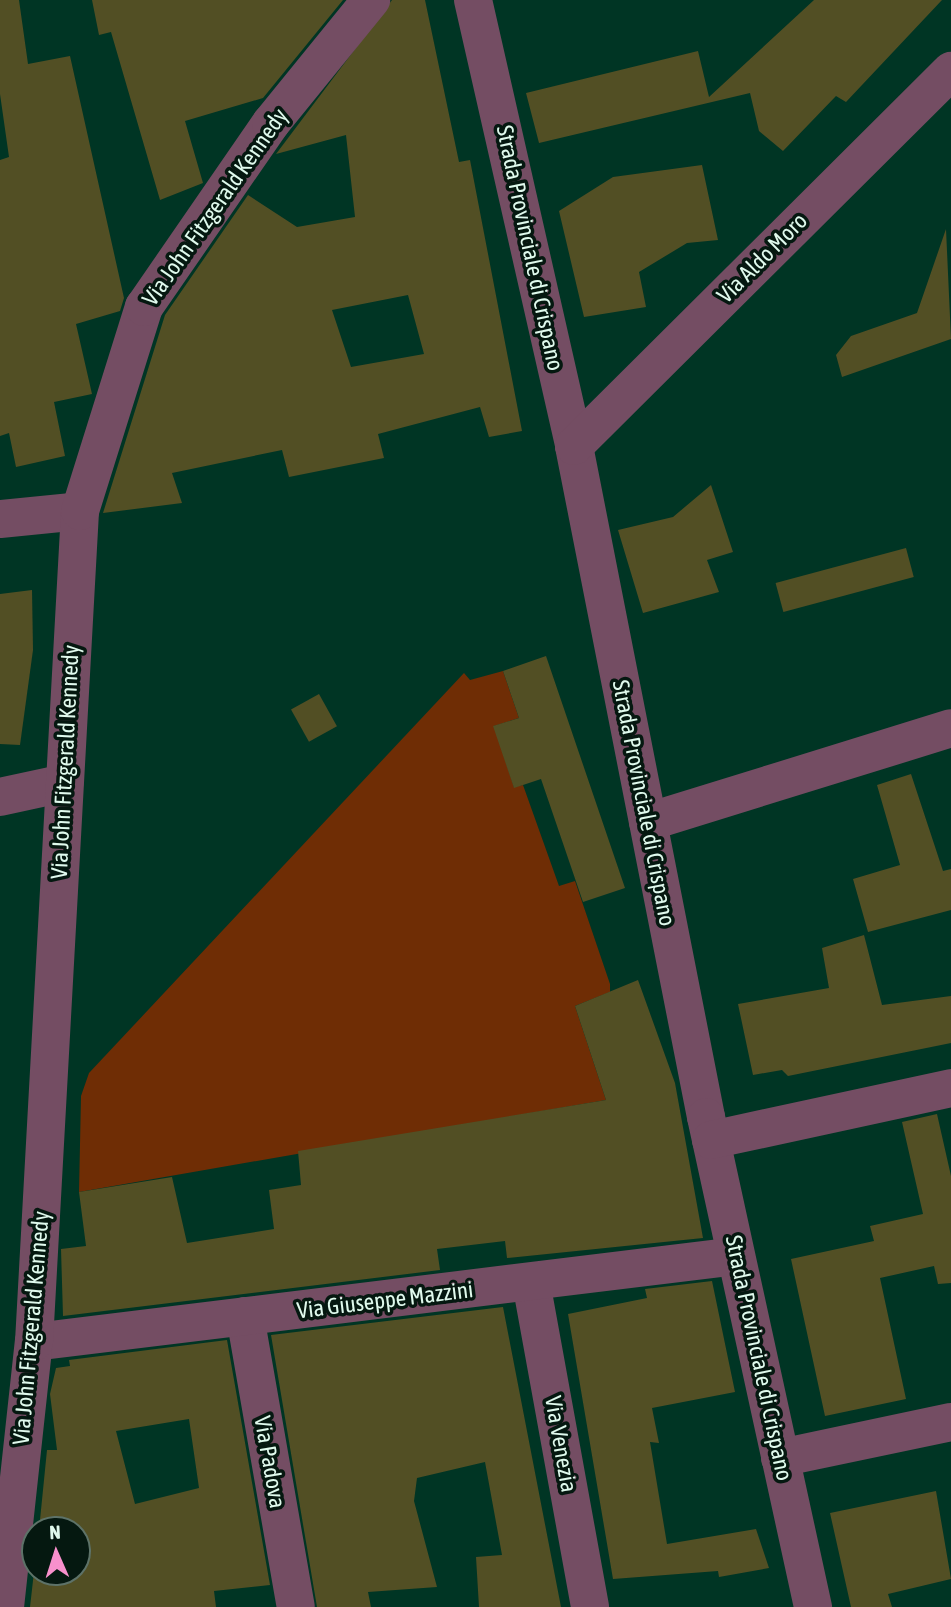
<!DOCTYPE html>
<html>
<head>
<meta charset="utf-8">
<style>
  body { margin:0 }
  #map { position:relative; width:951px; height:1607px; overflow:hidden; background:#003524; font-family:"Asap Condensed",sans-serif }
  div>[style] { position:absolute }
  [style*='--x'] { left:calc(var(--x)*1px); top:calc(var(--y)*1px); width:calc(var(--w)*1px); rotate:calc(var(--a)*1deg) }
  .green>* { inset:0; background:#6f2d05 }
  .building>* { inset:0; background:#524f24; transform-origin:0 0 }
  .minor>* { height:38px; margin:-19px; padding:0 19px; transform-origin:19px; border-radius:19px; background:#744d63 }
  span { translate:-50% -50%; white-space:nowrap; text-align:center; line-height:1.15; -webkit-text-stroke:7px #051810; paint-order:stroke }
  .street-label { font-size:23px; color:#e0faed }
  .north { position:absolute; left:21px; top:1516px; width:70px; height:70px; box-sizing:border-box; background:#051810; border:2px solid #5d7268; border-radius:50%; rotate:357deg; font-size:19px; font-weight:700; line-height:28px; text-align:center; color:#e0faed }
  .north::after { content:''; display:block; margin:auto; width:24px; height:32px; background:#f890cc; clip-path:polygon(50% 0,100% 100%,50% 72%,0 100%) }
</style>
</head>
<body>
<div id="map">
  <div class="green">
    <div style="clip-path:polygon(503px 671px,519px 718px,494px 726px,514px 787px,523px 785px,559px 886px,575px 881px,610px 984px,610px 992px,575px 1006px,606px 1100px,79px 1192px,81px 1096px,89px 1073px,464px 673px,470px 680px)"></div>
  </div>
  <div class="building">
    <div style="clip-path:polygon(0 0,19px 0,28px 64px,70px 56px,124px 298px,120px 311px,76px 324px,92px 394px,54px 402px,65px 456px,16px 467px,9px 433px,0 436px,0 160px,9px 157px,0 94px)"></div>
    <div style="clip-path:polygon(92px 0,343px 0,263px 98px,185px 121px,203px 183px,160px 200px,111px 32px,99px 35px)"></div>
    <div style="clip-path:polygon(evenodd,392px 0,425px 0,459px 162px,470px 160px,522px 431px,489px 437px,480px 407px,378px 434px,384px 458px,289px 477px,282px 450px,172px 473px,182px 503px,103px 513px,165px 315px,248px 195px,297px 227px,355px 217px,346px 135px,276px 154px,392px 0,408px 295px,424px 354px,351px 367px,332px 310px,408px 295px)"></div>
    <div style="clip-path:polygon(814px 0,942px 0,846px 102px,836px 96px,783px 151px,759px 131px,750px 93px,539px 143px,526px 93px,698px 51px,709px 97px)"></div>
    <div style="clip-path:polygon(702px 165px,718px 240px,687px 243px,639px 272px,646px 307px,584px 317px,559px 211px,613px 177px)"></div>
    <div style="clip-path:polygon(946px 229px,951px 339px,842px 377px,836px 355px,851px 336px,917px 313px)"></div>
    <div style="clip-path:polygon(711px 485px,733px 552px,707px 560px,719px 592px,643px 613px,618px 530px,673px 517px)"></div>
    <div style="left:906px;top:548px;width:30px;height:135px;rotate:75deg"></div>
    <div style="clip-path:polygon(32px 590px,33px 650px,20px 745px,0 744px,0 594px)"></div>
    <div style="clip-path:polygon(546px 656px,625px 888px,583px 902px,541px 779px,514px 788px,493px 726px,519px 718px,503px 671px)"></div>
    <div style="left:319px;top:694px;width:37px;height:32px;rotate:61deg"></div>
    <div style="clip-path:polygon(911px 774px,943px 871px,951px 869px,951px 910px,868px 932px,853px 879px,900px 865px,877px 785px)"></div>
    <div style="clip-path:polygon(864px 935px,882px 1005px,951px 996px,951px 1043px,788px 1076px,782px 1070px,753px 1075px,738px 1004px,829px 988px,822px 948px)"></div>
    <div style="clip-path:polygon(638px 980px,675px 1083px,703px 1238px,507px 1258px,505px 1241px,437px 1249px,440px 1270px,63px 1316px,61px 1249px,86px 1246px,79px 1192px,172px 1177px,187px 1243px,274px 1229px,269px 1190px,301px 1185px,298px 1151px,606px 1100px,575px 1006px)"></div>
    <div style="clip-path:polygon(937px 1114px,951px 1176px,951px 1283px,938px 1284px,934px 1266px,880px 1278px,906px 1399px,825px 1416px,791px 1259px,874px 1241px,870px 1226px,923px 1214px,902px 1122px)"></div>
    <div style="clip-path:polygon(712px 1281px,735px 1392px,652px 1408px,659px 1443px,650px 1442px,667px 1544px,756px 1529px,769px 1568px,719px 1577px,718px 1571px,613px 1579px,568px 1314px,647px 1298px,645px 1289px)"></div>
    <div style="clip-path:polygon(503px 1307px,561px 1607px,479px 1607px,476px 1557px,502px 1555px,485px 1462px,417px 1478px,414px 1501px,437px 1587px,368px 1592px,371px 1607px,317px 1607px,271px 1335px)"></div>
    <div style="clip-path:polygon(evenodd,227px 1340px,270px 1585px,214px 1591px,216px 1607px,30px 1607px,35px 1563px,35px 1572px,77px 1572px,77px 1530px,39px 1530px,47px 1450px,57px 1450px,50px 1394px,56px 1368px,70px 1366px,69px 1360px,227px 1340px,189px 1419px,199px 1488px,135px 1504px,116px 1431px,189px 1419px)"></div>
    <div style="clip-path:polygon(936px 1491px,951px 1579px,888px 1594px,892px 1607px,851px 1607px,830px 1513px)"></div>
  </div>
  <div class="minor">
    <div style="--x:473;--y:0;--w:457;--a:77.2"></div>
    <div style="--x:574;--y:446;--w:684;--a:78.87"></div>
    <div style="--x:706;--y:1117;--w:502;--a:77.68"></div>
    <div style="--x:574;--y:446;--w:532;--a:-44.85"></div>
    <div style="--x:0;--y:519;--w:80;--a:-5.7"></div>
    <div style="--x:0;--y:797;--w:66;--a:-12.3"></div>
    <div style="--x:648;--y:822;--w:317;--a:-17.2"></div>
    <div style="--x:711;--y:1140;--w:246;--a:-12.2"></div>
    <div style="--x:531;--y:1282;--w:330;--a:79.7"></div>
    <div style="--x:245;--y:1316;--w:295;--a:80.1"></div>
    <div style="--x:34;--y:1342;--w:707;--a:-6.98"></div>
    <div style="--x:780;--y:1458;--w:175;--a:-11.9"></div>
    <div style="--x:5;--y:1607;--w:267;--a:-83.8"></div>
    <div style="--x:34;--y:1342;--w:832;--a:-86.83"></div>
    <div style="--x:80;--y:511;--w:214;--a:-72.6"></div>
    <div style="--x:144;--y:307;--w:224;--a:-55.4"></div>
    <div style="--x:271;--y:123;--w:159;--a:-50.9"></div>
  </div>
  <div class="street-label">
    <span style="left:215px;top:207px;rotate:-55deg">Via John Fitzgerald Kennedy</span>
    <span style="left:530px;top:248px;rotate:78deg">Strada Provinciale di Crispano</span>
    <span style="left:762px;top:258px;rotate:-45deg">Via Aldo Moro</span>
    <span style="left:65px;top:762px;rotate:-87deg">Via John Fitzgerald Kennedy</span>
    <span style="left:644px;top:803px;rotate:79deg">Strada Provinciale di Crispano</span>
    <span style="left:385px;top:1300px;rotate:-7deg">Via Giuseppe Mazzini</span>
    <span style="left:31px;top:1328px;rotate:-85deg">Via John Fitzgerald Kennedy</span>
    <span style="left:759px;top:1358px;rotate:78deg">Strada Provinciale di Crispano</span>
    <span style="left:561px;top:1444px;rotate:80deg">Via Venezia</span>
    <span style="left:270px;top:1462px;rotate:80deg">Via Padova</span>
  </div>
  <div class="north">N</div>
</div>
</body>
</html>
